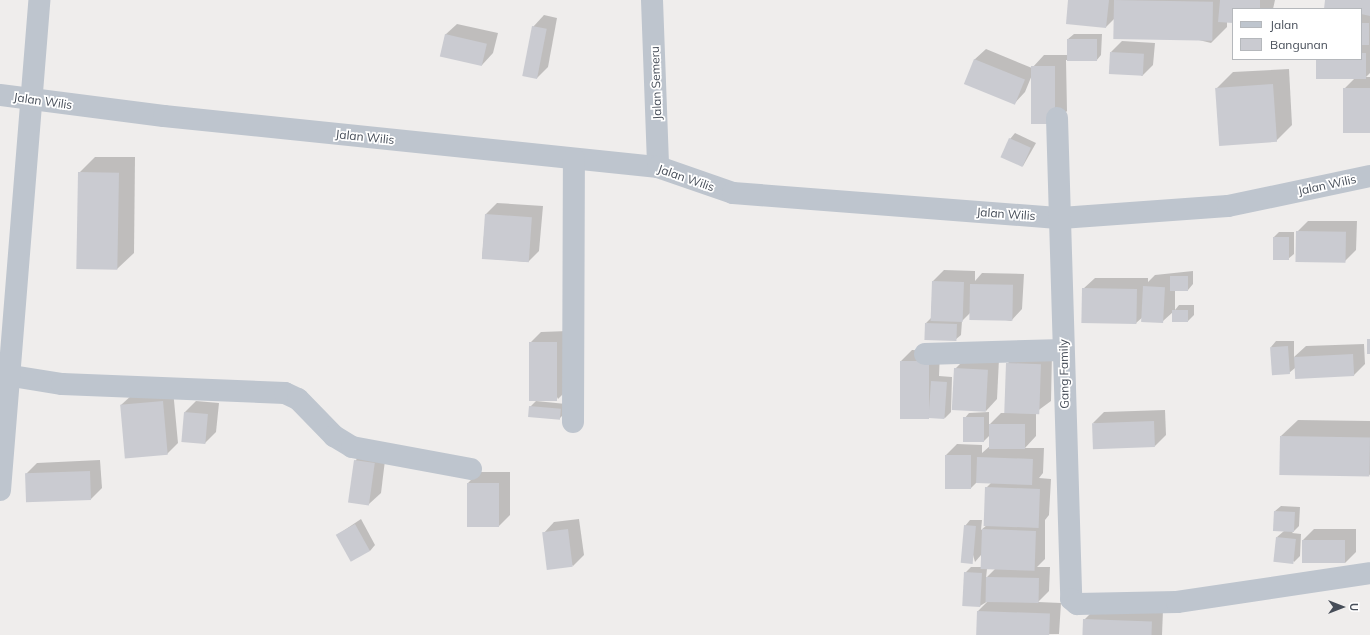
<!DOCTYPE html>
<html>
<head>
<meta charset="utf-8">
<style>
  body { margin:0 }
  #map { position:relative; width:1370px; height:635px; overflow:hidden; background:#efedec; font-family:Mulish,sans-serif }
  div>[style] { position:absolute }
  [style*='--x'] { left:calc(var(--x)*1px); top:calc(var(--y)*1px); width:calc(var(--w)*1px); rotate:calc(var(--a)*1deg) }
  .shadow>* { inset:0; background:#0003 }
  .building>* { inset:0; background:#cacbd1; transform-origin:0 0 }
  .minor>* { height:22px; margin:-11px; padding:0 11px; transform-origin:11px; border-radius:11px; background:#bec5ce }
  span { translate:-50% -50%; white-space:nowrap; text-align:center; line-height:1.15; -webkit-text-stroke:3.5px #fff; paint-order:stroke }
  .street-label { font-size:12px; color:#464d58 }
  .legend { position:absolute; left:1232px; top:8px; width:130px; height:52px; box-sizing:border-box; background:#fff; border:1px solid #b5b8bc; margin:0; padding:5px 7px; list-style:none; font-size:12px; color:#464d58 }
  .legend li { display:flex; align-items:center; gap:8px; height:20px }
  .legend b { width:20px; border:1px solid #b5b8bc }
  .north { position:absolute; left:1322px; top:587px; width:40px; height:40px; -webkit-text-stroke:3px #fff; paint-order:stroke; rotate:90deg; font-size:11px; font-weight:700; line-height:16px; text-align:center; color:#464d58 }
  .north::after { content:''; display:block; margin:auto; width:14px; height:18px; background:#464d58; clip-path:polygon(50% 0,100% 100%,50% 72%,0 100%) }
</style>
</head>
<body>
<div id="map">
  <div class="shadow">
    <div style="clip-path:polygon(1069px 0,1275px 0,1273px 9px,1233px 9px,1233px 22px,1227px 22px,1227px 27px,1211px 43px,1114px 19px,1106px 27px)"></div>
    <div style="clip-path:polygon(1326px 0,1370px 0,1370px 73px,1366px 77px,1370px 77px,1370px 131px,1344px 89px,1355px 78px,1317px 59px,1361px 59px,1361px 9px,1330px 9px)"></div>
    <div style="clip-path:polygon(544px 15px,557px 18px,548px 67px,537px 78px,533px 27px)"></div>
    <div style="clip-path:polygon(457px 24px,498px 33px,493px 53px,482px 65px,445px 35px)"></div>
    <div style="clip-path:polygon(1074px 34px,1102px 34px,1101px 55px,1096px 61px,1066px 60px,1067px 111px,1055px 123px,1032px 75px,1025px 92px,1014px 104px,974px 60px,986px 49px,1032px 68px,1044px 55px,1068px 55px,1068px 39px)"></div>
    <div style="clip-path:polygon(1122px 41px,1155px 43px,1153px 65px,1142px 76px,1111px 52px)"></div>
    <div style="clip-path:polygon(1289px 69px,1292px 125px,1276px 141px,1216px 89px,1233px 72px)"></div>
    <div style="clip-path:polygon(1015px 133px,1036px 143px,1023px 166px,1010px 139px)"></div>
    <div style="clip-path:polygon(95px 157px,135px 157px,134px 253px,117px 269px,79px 173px)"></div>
    <div style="clip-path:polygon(497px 203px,543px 206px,539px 251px,528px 262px,482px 258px,486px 214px)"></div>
    <div style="clip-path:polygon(1308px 221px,1357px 221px,1356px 250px,1345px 261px,1296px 261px,1297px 232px)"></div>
    <div style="clip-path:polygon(1279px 232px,1294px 232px,1294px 254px,1288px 259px,1274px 237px)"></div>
    <div style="clip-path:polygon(944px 270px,975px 271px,975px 281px,982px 273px,1024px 274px,1022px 309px,1011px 321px,970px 313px,962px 321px,961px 335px,955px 340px,926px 323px,931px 318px,933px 281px)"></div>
    <div style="clip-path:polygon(1193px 271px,1193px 284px,1188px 290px,1175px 290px,1175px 310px,1179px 305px,1194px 305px,1194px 315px,1188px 321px,1173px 312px,1163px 321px,1144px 316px,1136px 323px,1083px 322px,1083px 289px,1095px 278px,1148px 278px,1148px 282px,1155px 275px)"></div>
    <div style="clip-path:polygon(568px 331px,569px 388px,558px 399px,530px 343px,541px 332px)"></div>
    <div style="clip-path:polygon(1276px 341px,1294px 341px,1294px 357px,1306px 346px,1364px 344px,1365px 364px,1354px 375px,1295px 368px,1289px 373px,1271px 347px)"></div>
    <div style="clip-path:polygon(912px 350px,940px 351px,939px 376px,952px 377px,951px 412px,945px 418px,931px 414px,926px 419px,901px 361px)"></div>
    <div style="clip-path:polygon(evenodd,1019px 352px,1052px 353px,1051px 401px,1036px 412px,1036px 436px,1025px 448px,1044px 448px,1043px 473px,1039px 478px,1051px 479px,1049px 515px,1045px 520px,1045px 559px,1037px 567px,1050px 567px,1049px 591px,1038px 602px,1061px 603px,1059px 634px,977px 635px,978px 611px,988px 601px,980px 606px,965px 573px,971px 567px,981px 567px,981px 555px,975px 562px,965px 526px,970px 520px,982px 520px,981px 530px,987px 525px,986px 488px,991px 483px,977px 482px,970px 489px,945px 488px,946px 455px,957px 444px,982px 445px,982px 453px,990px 446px,990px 435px,984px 441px,964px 442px,964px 419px,969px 413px,989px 412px,989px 425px,1001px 413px,1007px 413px,1007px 364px,1019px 352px,987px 569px,995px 569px,986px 578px,987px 569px)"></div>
    <div style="clip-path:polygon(966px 358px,999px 359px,997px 399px,986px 411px,955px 369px)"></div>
    <div style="clip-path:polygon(173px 390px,178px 443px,167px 454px,121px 405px,133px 394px)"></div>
    <div style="clip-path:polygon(196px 401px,219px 403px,216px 432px,205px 443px,183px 441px,185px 412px)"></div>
    <div style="clip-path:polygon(536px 401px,566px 404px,565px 413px,559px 419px,530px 407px)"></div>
    <div style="clip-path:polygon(1165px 410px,1166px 435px,1155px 446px,1093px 423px,1104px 412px)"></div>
    <div style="clip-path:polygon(1298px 420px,1370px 421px,1370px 475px,1281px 436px)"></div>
    <div style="clip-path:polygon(366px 449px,386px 452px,381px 493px,369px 504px,355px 461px)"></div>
    <div style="clip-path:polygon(100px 460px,102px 488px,91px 499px,26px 474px,37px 463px)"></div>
    <div style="clip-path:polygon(479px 472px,510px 472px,510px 515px,499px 526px,468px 526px,468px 483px)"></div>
    <div style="clip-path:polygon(1281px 506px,1300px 507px,1299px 526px,1292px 533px,1301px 534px,1300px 556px,1294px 562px,1277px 537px,1284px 531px,1275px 511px)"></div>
    <div style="clip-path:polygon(361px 519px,375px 545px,370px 551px,337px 535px)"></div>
    <div style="clip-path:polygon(579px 519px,584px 555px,573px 566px,543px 534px,554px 522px)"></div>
    <div style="clip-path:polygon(1314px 529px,1356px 529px,1356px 552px,1345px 563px,1303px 562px,1303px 540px)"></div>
    <div style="clip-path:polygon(1095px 609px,1163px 610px,1162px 635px,1084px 635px,1084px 620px)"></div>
  </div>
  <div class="building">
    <div style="clip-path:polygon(1068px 0,1109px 0,1106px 28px,1066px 24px)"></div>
    <div style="left:1114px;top:0;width:99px;height:39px;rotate:1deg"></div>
    <div style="clip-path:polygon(1220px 0,1260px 0,1260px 9px,1233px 9px,1233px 23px,1218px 22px)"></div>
    <div style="clip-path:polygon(1325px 0,1370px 0,1370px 16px,1361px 14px,1361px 9px,1324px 9px)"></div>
    <div style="left:1361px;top:23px;width:8px;height:22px"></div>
    <div style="left:532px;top:26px;width:15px;height:51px;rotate:11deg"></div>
    <div style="left:445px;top:34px;width:43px;height:23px;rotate:13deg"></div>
    <div style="left:1067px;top:39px;width:30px;height:22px"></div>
    <div style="left:1110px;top:52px;width:34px;height:22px;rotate:3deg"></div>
    <div style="clip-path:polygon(1361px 53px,1366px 53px,1366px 79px,1316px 79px,1316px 59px,1361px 59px)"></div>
    <div style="left:974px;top:59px;width:55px;height:27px;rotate:22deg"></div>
    <div style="left:1031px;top:66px;width:24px;height:58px"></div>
    <div style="left:1273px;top:84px;width:58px;height:58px;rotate:86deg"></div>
    <div style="left:1343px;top:88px;width:27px;height:45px"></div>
    <div style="left:1009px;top:138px;width:24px;height:21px;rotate:24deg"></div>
    <div style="left:78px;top:172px;width:41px;height:97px;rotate:1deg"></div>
    <div style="left:485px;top:214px;width:47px;height:45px;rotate:4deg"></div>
    <div style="left:1296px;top:231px;width:50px;height:31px;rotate:1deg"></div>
    <div style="left:1273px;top:237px;width:16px;height:23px"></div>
    <div style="left:1188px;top:276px;width:15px;height:18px;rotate:90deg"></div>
    <div style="left:932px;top:281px;width:32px;height:40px;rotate:2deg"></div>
    <div style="left:970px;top:284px;width:43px;height:36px;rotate:1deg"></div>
    <div style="left:1143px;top:286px;width:22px;height:36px;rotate:3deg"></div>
    <div style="left:1082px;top:288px;width:55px;height:35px;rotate:1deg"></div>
    <div style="left:1172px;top:310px;width:16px;height:12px"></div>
    <div style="left:925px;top:323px;width:32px;height:17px;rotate:2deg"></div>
    <div style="left:1367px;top:339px;width:3px;height:15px"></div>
    <div style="left:529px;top:342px;width:28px;height:59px"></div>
    <div style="left:1288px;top:346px;width:28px;height:18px;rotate:86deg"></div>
    <div style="left:1353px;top:354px;width:22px;height:59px;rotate:87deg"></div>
    <div style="left:900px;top:361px;width:29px;height:58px"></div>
    <div style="left:1006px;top:363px;width:35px;height:50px;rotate:2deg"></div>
    <div style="left:954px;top:368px;width:34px;height:42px;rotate:3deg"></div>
    <div style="left:931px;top:381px;width:16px;height:37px;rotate:4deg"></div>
    <div style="left:163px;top:401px;width:54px;height:43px;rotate:85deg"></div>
    <div style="left:529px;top:406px;width:32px;height:11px;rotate:5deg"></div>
    <div style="left:184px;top:412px;width:24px;height:30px;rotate:5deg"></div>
    <div style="left:984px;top:417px;width:25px;height:21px;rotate:90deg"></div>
    <div style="left:1154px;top:421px;width:26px;height:62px;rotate:88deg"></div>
    <div style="left:989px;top:424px;width:36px;height:25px"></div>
    <div style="left:1280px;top:436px;width:90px;height:39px;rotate:1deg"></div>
    <div style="left:945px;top:455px;width:26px;height:34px"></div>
    <div style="left:977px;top:457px;width:56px;height:26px;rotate:2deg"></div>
    <div style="left:354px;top:460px;width:21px;height:43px;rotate:8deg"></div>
    <div style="left:90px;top:471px;width:29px;height:65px;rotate:88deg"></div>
    <div style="left:467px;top:483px;width:32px;height:44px"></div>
    <div style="left:985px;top:487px;width:55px;height:39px;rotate:2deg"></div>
    <div style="left:1274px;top:511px;width:21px;height:20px;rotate:3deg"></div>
    <div style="left:355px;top:524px;width:31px;height:22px;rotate:61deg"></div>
    <div style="left:964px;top:525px;width:12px;height:38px;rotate:5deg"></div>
    <div style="left:568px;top:529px;width:38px;height:26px;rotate:83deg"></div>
    <div style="left:982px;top:529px;width:54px;height:40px;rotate:2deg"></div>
    <div style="left:1276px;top:537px;width:20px;height:25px;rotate:6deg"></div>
    <div style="left:1302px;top:540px;width:43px;height:23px"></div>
    <div style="left:964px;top:572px;width:18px;height:34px;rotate:3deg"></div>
    <div style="left:986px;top:577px;width:53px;height:25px;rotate:1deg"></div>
    <div style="left:977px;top:611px;width:73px;height:24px;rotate:2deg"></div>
    <div style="left:1083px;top:619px;width:69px;height:16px;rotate:2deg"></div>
  </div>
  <div class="minor">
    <div style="--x:652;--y:0;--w:167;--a:87.9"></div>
    <div style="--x:0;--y:95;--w:165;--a:7.3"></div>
    <div style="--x:164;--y:116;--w:497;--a:5.9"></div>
    <div style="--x:658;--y:167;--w:79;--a:19.1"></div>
    <div style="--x:733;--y:193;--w:329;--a:4.4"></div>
    <div style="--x:1061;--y:218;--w:167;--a:-4.1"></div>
    <div style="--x:1228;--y:206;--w:145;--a:-11.9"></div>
    <div style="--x:1057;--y:118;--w:481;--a:88.3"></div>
    <div style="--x:1071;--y:599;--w:8;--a:40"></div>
    <div style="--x:1077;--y:604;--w:100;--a:-1.1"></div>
    <div style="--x:1177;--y:602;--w:195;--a:-8.5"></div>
    <div style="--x:925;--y:354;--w:138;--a:-1.7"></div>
    <div style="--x:12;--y:376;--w:51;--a:9.1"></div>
    <div style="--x:62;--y:384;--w:223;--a:2.3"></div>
    <div style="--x:285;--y:393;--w:14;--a:25"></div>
    <div style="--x:298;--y:399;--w:52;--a:45.8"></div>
    <div style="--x:334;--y:436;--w:21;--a:31"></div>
    <div style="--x:352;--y:447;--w:121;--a:10.5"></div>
    <div style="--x:573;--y:422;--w:263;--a:-89.8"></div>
    <div style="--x:0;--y:490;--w:492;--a:-85.4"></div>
  </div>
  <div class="street-label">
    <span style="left:656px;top:83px;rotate:-92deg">Jalan Semeru</span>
    <span style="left:43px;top:101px;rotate:8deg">Jalan Wilis</span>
    <span style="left:365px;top:137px;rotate:6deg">Jalan Wilis</span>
    <span style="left:686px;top:178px;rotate:19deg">Jalan Wilis</span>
    <span style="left:1327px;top:185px;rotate:-12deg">Jalan Wilis</span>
    <span style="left:1006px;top:214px;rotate:4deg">Jalan Wilis</span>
    <span style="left:1064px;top:374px;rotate:-91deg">Gang Family</span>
  </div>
  <ul class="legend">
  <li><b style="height:5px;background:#bec5ce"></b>Jalan</li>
  <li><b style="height:11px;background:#cacbd1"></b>Bangunan</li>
  </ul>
  <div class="north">U</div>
</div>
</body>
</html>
